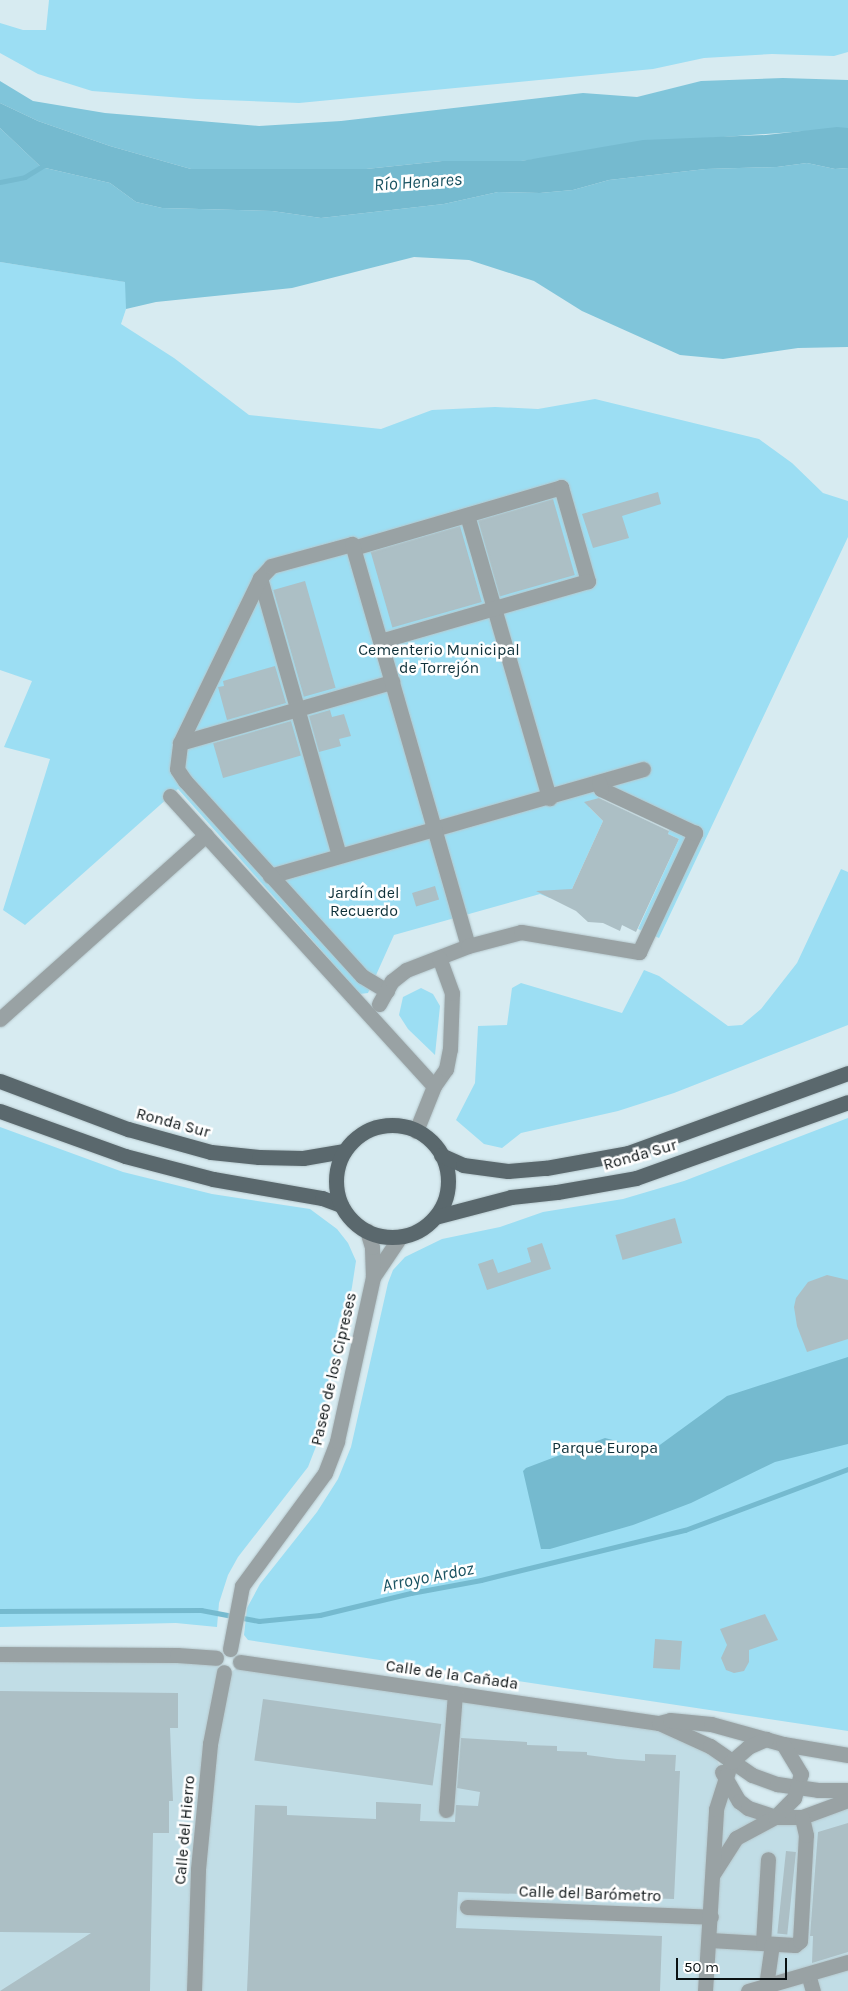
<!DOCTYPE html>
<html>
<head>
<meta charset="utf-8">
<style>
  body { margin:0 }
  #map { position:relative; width:848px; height:1991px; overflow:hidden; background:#d7ebf1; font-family:Karla,sans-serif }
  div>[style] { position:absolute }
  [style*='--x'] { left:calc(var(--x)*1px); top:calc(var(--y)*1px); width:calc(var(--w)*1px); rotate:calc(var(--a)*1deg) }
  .built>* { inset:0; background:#c1dde6 }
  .green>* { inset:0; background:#9cdef3 }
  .forest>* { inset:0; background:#80c5da }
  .water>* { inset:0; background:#75bacf }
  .stream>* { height:4.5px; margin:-2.25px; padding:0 2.25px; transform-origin:2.25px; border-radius:2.25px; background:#75bacf }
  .building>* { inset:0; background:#acbfc5; transform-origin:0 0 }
  .roads { filter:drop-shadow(0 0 1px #b6c8cd) drop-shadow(0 0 1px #b6c8cd) }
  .minor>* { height:15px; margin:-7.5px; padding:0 7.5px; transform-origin:7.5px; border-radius:7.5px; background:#99a2a4 }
  .major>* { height:15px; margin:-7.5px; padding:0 7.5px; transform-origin:7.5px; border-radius:7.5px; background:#5a686d }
  .major>.ring { margin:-7.5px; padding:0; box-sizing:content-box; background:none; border:15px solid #5a686d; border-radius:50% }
  span { translate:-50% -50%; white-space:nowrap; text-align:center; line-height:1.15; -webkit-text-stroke:5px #fff; paint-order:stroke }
  .park-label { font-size:16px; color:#0f313a }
  .street-label { font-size:16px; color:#0a1113 }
  .water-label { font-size:18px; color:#185261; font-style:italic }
  .scale { position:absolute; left:676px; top:1958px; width:111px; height:22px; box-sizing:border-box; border:2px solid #0a1113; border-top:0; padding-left:6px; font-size:15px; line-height:18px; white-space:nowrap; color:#0a1113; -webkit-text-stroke:4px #fff; paint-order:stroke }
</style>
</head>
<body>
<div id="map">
  <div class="built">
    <div style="clip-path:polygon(0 1654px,216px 1664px,221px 1671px,230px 1673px,239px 1666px,659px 1723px,710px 1746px,732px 1791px,775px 1817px,848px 1800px,848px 1991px,0 1991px)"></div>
  </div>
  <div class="green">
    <div style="clip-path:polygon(49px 0,848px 0,848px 52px,834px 56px,772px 54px,704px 58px,653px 69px,299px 103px,197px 99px,92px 91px,38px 74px,0 53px,0 23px,23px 30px,46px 30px)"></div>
    <div style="clip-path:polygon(0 262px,126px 282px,126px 309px,121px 324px,174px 358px,249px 415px,381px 429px,432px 410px,495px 407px,538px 409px,595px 399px,759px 439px,792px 463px,823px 493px,848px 501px,848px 537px,659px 938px,638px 929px,679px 839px,668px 834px,669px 829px,602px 798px,589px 801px,589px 807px,603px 821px,572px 889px,550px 898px,540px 894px,394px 935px,368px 993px,360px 994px,178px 789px,25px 925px,3px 910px,50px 759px,4px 747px,32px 681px,0 670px)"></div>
    <div style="clip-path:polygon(841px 869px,848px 872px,848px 1025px,674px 1093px,618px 1111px,521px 1133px,502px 1148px,484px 1144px,456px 1120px,475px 1083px,478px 1026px,507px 1025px,512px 988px,521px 983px,622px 1013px,644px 970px,659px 976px,728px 1026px,742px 1025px,761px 1009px,797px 963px)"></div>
    <div style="clip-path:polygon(421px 988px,433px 994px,440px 1006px,435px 1055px,408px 1029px,399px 1015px,403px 997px)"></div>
    <div style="clip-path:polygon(848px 1118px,848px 1731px,248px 1640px,244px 1635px,247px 1608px,260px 1584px,317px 1512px,338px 1479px,351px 1447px,388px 1283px,393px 1270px,405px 1257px,442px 1239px,500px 1227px,543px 1212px,623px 1199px,684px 1181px)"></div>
    <div style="clip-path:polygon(0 1127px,123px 1172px,212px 1194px,310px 1209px,337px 1229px,348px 1243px,356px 1261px,352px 1287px,322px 1431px,308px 1467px,238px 1557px,228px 1575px,219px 1603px,217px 1627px,176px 1623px,0 1627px)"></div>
  </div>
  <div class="forest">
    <div style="clip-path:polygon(783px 78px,848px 80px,848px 128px,710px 138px,521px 161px,442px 161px,366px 169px,265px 172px,191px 169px,110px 146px,38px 121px,0 103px,0 81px,33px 101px,105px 113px,259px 126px,341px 121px,583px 93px,637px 97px,701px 81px)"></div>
    <div style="clip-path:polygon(0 128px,41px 167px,110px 183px,136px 202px,162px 208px,272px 211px,321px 218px,444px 204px,498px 192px,540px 193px,573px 190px,609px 180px,706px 169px,777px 167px,807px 163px,835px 169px,848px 168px,848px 347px,798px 348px,723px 359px,680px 355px,582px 311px,534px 281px,469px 260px,414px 257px,292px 288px,156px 302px,126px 309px,125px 282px,0 262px)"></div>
  </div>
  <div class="water">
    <div style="clip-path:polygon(0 103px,38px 121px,110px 146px,191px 169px,366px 169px,442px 161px,521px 161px,643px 140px,766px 135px,837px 127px,848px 128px,848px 168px,835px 169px,807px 163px,777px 167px,706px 169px,609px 180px,573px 190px,540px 193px,498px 192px,444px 204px,321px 218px,272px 211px,162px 208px,136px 202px,110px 183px,41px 167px,0 128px)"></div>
    <div style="clip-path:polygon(848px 1357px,848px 1444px,775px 1462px,691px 1503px,633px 1525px,550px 1549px,541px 1549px,523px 1471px,526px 1468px,605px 1438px,643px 1448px,657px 1447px,727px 1396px)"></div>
  </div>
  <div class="stream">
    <div style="--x:0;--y:182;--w:25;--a:-11"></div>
    <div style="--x:25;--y:177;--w:22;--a:-32"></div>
    <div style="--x:0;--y:1611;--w:201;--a:-0.3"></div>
    <div style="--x:201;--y:1610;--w:59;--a:10.7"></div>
    <div style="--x:259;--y:1621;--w:61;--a:-5.6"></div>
    <div style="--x:320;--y:1615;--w:94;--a:-13.6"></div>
    <div style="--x:411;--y:1593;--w:71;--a:-10.5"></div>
    <div style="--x:481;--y:1580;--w:210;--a:-13.8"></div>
    <div style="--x:685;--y:1530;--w:174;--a:-20.5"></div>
  </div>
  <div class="building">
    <div style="clip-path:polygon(658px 492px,661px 504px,622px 516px,629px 538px,593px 548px,582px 514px)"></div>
    <div style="left:553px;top:499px;width:79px;height:78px;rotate:74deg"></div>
    <div style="left:460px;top:526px;width:79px;height:93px;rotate:74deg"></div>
    <div style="left:305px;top:581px;width:111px;height:33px;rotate:74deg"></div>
    <div style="clip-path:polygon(275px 666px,286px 703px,227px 720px,218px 687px,224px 686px,223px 681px)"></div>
    <div style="clip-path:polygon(330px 710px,332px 717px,344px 714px,351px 736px,339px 739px,341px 746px,319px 752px,309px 716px)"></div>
    <div style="left:291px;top:721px;width:36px;height:81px;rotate:74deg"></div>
    <div style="clip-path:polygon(599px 798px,669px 831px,668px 834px,679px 839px,636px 932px,622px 925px,620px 931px,603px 923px,588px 922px,576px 911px,536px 891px,572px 889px,603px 821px,584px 802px)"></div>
    <div style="left:435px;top:886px;width:14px;height:24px;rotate:73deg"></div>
    <div style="left:675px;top:1218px;width:26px;height:62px;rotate:74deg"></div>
    <div style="clip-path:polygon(542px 1243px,551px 1269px,487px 1290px,478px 1264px,493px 1259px,498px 1273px,531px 1262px,527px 1248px)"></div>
    <div style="clip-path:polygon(827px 1275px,848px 1280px,848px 1339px,807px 1352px,797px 1326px,794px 1307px,796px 1298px,808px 1282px)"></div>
    <div style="clip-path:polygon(765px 1614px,778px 1640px,749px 1650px,749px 1662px,744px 1671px,734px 1673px,726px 1670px,721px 1658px,727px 1645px,720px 1629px)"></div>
    <div style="left:655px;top:1639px;width:27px;height:29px;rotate:4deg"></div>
    <div style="clip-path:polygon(0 1691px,178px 1693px,178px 1728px,170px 1728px,173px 1801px,169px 1801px,169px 1833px,153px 1833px,150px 1991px,0 1991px,91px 1933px,0 1932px)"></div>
    <div style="left:263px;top:1699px;width:180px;height:62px;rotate:8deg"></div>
    <div style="clip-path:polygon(461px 1738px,527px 1742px,527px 1745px,557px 1746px,557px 1751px,587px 1752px,587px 1755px,617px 1759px,645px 1761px,645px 1754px,676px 1755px,675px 1771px,680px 1771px,674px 1899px,458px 1892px,456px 1928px,662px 1936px,660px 1991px,247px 1991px,255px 1805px,287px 1806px,287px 1815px,376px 1819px,376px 1802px,421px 1804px,420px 1821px,455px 1822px,456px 1805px,478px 1806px,480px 1792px,457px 1788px)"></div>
    <div style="clip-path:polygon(848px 1823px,848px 1952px,812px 1963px,813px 1936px,810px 1936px,818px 1832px)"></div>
    <div style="left:786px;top:1851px;width:10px;height:83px;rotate:6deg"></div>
  </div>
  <div class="roads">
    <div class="minor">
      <div style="--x:467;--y:515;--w:295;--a:73.8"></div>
      <div style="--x:353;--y:548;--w:217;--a:-16.3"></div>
      <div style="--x:561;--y:487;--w:98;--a:74"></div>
      <div style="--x:588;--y:581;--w:216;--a:163.9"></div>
      <div style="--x:260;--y:578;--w:288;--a:74.1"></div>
      <div style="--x:180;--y:743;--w:221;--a:-16.1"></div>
      <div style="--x:170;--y:796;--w:392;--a:47.7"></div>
      <div style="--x:270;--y:876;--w:388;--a:-16"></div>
      <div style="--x:387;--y:991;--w:29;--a:-149"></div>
      <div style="--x:362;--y:976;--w:263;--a:-132.2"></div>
      <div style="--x:185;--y:781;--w:14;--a:-124"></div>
      <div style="--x:177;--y:769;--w:26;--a:-83"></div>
      <div style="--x:180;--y:743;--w:183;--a:-64.1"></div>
      <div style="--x:260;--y:578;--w:16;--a:-47"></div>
      <div style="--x:271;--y:566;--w:84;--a:-15.2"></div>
      <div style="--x:352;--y:544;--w:418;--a:73.9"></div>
      <div style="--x:379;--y:1004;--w:26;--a:-61"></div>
      <div style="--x:392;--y:981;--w:18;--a:-38"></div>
      <div style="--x:406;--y:970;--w:66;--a:-21.2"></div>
      <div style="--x:468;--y:946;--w:55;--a:-14.8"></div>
      <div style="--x:521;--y:932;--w:120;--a:9.6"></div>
      <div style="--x:639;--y:952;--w:132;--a:-64.8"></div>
      <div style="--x:695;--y:833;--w:104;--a:-154.9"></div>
      <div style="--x:601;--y:789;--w:7;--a:-106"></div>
      <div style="--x:0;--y:1019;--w:276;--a:-41.8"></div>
      <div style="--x:416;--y:1131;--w:48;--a:-68.2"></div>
      <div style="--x:434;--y:1086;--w:21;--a:-55"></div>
      <div style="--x:446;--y:1069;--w:20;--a:-79"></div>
      <div style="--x:450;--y:1049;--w:56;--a:-88"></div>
      <div style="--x:452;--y:993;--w:37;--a:-110"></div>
      <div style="--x:373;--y:1277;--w:48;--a:-56"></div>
      <div style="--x:230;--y:1649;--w:64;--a:-79.2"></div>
      <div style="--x:242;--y:1586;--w:140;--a:-53.7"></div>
      <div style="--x:325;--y:1473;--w:34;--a:-69"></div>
      <div style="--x:337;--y:1441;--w:168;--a:-77.6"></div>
      <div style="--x:373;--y:1277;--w:30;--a:-92"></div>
      <div style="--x:372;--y:1247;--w:17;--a:-107"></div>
      <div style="--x:0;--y:1654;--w:177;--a:0.3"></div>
      <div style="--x:177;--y:1655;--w:39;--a:4"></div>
      <div style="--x:240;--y:1662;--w:423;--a:8.3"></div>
      <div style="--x:659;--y:1723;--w:56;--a:24.3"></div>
      <div style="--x:710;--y:1746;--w:51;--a:34.6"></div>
      <div style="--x:752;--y:1775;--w:27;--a:20"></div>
      <div style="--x:777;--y:1784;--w:41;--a:8.3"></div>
      <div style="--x:818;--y:1790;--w:30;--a:0"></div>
      <div style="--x:659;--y:1723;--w:11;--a:-15"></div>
      <div style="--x:670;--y:1720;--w:41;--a:5.6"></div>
      <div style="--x:711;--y:1724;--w:75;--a:15.5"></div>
      <div style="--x:783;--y:1744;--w:66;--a:9.6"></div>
      <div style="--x:722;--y:1772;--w:34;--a:60"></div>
      <div style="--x:739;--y:1801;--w:11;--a:38"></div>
      <div style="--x:748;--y:1808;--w:28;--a:18"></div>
      <div style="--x:775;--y:1817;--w:27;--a:0"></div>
      <div style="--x:802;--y:1817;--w:49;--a:-20.3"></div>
      <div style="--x:446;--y:1810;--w:117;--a:-85.6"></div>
      <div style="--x:713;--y:1874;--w:43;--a:-57.4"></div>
      <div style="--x:736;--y:1838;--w:44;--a:-28.3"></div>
      <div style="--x:775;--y:1817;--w:27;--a:-45"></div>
      <div style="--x:794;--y:1798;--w:25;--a:-74"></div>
      <div style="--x:801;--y:1774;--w:35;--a:-121"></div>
      <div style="--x:467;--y:1907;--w:244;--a:2.3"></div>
      <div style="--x:710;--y:1940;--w:85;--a:3.4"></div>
      <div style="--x:795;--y:1945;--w:6;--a:-39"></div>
      <div style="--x:800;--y:1941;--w:106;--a:-86.8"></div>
      <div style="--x:806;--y:1835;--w:18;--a:-103"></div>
      <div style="--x:763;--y:1943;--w:84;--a:-86.6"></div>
      <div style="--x:808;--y:1974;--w:18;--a:74"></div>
      <div style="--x:766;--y:1986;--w:42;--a:-81.9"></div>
      <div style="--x:194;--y:1991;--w:122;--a:-88.1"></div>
      <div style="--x:198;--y:1869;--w:126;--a:-84.5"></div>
      <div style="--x:210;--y:1744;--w:73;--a:-79"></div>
      <div style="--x:705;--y:1991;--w:182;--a:-86.5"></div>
      <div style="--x:716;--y:1809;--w:49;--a:-72.3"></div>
      <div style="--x:731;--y:1762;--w:23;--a:-41"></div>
      <div style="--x:748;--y:1747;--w:20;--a:-24"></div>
      <div style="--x:748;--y:1991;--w:104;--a:-16.2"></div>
    </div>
    <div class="major">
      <div style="--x:0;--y:1081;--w:137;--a:20.6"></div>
      <div style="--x:128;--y:1129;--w:86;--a:15.5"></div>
      <div style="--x:211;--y:1152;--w:48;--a:5.9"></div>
      <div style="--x:259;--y:1157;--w:44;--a:1.3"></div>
      <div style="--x:303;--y:1158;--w:42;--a:-9.7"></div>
      <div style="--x:0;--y:1111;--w:133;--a:19.8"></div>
      <div style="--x:125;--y:1156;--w:91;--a:14.6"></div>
      <div style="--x:213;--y:1179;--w:111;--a:9.9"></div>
      <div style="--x:322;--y:1198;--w:20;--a:20"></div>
      <div class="ring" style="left:336px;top:1125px;width:97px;height:97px"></div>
      <div style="--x:441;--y:1155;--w:24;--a:24"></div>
      <div style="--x:463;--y:1165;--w:45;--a:7.6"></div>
      <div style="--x:508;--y:1171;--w:38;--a:-5"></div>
      <div style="--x:546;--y:1168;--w:83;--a:-10.4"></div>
      <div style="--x:628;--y:1153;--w:234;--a:-20"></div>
      <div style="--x:435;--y:1217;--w:79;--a:-14.7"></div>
      <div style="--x:511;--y:1197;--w:46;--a:-6.2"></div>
      <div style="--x:557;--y:1192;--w:80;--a:-10"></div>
      <div style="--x:636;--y:1178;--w:225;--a:-19.7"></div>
    </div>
  </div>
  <div class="park-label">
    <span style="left:439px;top:659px">Cementerio Municipal<br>de Torrejón</span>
    <span style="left:364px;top:902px">Jardín del<br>Recuerdo</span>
    <span style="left:605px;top:1448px">Parque Europa</span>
  </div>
  <div class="street-label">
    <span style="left:173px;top:1123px;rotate:15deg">Ronda Sur</span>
    <span style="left:640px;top:1155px;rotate:-16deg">Ronda Sur</span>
    <span style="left:334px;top:1369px;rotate:-77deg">Paseo de los Cipreses</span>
    <span style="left:452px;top:1675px;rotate:8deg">Calle de la Cañada</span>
    <span style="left:185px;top:1830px;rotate:-85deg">Calle del Hierro</span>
    <span style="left:590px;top:1894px;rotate:2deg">Calle del Barómetro</span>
  </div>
  <div class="water-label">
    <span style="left:418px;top:182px;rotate:-4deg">Río Henares</span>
    <span style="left:428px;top:1577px;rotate:-11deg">Arroyo Ardoz</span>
  </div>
  <div class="scale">50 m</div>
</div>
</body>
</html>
